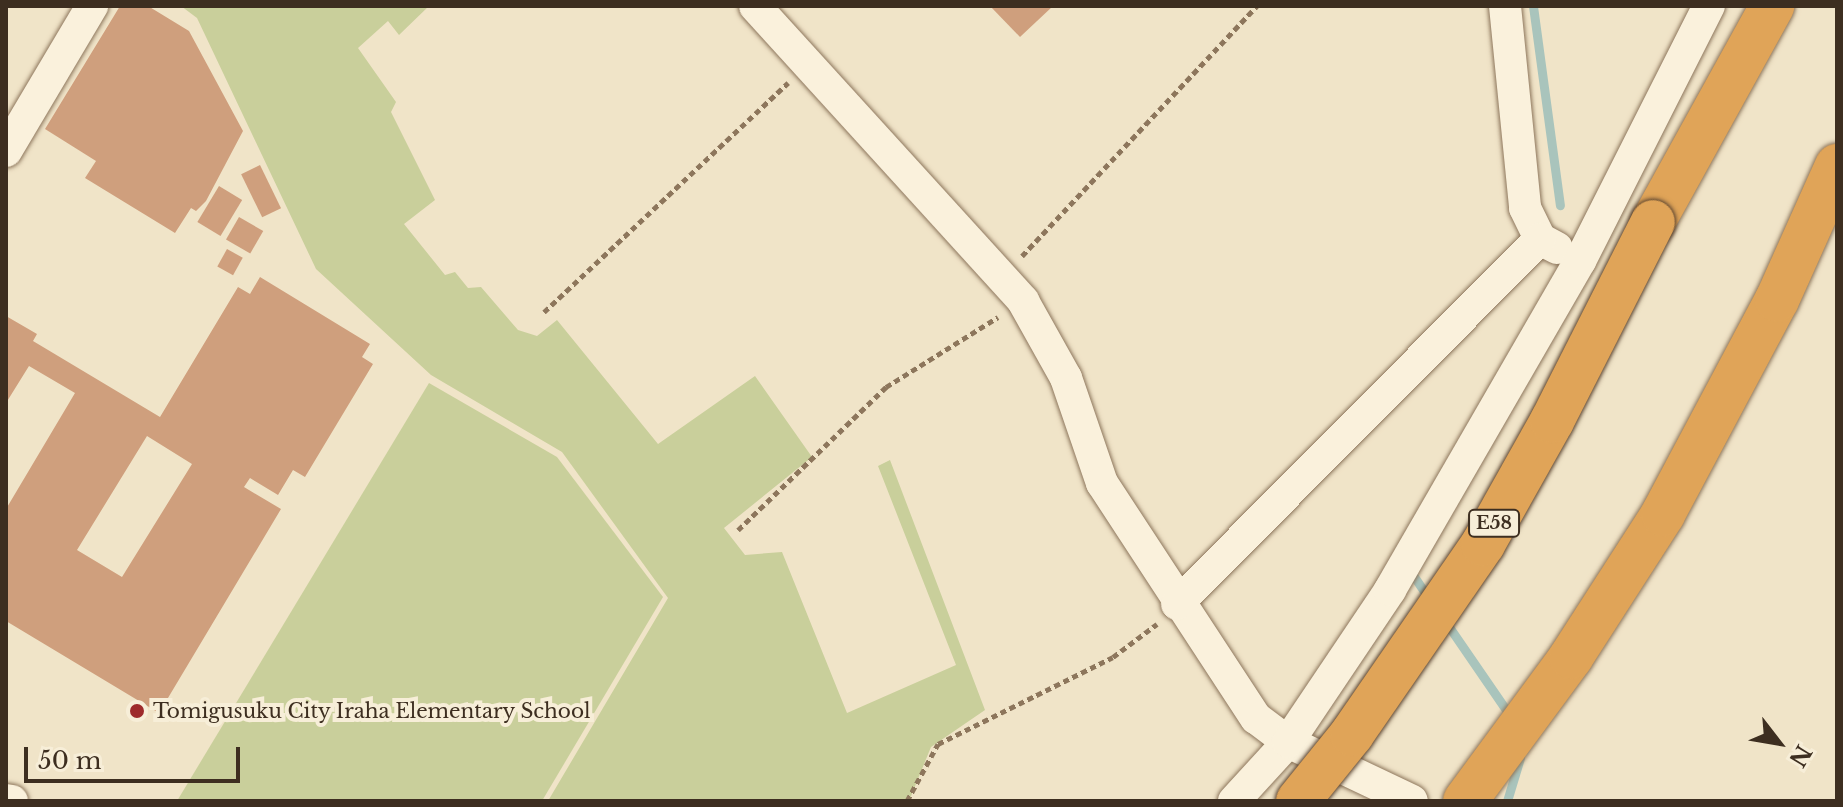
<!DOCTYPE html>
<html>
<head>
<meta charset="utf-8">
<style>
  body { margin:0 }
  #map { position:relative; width:1843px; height:807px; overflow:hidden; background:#f0e4c8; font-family:"Libre Baskerville",serif }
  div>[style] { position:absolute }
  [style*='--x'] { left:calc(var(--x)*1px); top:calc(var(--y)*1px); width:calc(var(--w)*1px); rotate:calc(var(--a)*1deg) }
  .green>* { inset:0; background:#c9cf9b }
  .stream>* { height:9px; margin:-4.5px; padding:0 4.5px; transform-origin:4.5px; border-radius:4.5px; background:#a9c4bc }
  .building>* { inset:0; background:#cf9f7d; transform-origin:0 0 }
  .path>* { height:5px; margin-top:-2.5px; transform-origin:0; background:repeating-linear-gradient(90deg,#8d765c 0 6px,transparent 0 10px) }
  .roads { filter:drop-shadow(0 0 2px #8d765c) drop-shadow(0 0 2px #8d765c) }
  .minor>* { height:32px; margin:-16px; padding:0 16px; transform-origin:16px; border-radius:16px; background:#faf1dc }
  .highway>* { height:44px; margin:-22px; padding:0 22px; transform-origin:22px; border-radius:22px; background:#e0a458 }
  .bridges { filter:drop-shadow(0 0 2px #5b4430) drop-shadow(0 0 2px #5b4430) }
  .highway-bridge>* { height:44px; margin:-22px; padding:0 22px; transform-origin:22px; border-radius:22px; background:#e0a458 }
  .dots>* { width:22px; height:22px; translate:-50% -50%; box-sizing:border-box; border:4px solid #f7eed8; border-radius:50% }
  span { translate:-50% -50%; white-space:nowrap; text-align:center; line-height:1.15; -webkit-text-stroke:8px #f7eed8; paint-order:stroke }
  .shield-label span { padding:2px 6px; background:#f7eed8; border:2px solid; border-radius:6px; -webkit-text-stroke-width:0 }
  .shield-label { font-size:18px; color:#3d2e20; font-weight:700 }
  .poi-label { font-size:20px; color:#3d2e20 }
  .left { translate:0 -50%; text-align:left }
  .frame { position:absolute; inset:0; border:8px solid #3d2e20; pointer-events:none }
  .north { position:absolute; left:1739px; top:703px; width:80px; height:80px; -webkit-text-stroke:6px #f7eed8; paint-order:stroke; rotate:121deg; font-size:22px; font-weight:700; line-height:32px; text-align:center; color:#3d2e20 }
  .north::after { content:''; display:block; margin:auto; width:28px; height:36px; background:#3d2e20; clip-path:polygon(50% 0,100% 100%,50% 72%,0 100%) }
  .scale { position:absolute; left:24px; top:747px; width:216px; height:36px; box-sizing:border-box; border:4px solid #3d2e20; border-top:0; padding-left:10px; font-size:24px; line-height:28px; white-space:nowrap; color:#3d2e20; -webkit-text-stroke:6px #f7eed8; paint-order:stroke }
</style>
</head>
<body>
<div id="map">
  <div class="green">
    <div style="clip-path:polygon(181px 6px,429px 6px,399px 35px,388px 21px,358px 48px,396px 102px,391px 112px,435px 200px,404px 224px,445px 275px,455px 272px,468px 288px,481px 287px,518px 330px,537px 336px,557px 320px,658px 444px,755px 376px,812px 457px,724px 528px,745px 555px,782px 552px,847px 713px,956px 665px,878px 466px,890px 460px,985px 710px,931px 747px,909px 801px,548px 801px,668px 598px,562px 452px,431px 375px,316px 269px,197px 18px)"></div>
    <div style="clip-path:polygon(429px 383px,557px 457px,663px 597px,542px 801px,177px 801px)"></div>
  </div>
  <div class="stream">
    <div style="--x:1533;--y:6;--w:201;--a:82.3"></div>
    <div style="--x:1413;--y:575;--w:29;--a:56"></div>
    <div style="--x:1445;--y:621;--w:116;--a:55.5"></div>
    <div style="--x:1507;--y:801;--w:45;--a:-73.2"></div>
  </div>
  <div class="building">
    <div style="clip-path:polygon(120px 6px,148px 6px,189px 31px,243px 131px,206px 201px,196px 211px,191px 208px,175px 233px,85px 178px,96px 161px,45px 129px)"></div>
    <div style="clip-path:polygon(990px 6px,1053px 6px,1020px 37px)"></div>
    <div style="left:260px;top:165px;width:48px;height:21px;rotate:64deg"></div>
    <div style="left:219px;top:186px;width:27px;height:42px;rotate:31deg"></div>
    <div style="left:239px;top:217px;width:28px;height:26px;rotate:30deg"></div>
    <div style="left:227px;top:249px;width:18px;height:20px;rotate:29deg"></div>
    <div style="clip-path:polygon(evenodd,260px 277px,370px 344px,362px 357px,373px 364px,305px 477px,293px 470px,278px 495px,250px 478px,244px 487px,281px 509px,159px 713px,6px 621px,6px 509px,75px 393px,29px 366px,6px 403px,6px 316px,37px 334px,33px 341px,160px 417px,238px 287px,250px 294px,260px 277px,147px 436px,192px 464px,122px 577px,77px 550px,147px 436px)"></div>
  </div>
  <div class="path">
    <div style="--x:1022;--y:256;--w:343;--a:-46.8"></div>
    <div style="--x:544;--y:312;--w:335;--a:-43.2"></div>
    <div style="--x:738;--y:530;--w:206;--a:-44"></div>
    <div style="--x:886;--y:387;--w:132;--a:-32"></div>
    <div style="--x:907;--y:801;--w:65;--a:-61.5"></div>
    <div style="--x:938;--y:744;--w:195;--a:-26.4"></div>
    <div style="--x:1113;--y:657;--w:55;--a:-36.9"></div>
  </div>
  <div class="roads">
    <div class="minor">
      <div style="--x:755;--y:6;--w:399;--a:47.7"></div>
      <div style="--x:1023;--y:301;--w:88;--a:60.8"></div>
      <div style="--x:1066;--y:378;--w:111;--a:71.1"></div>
      <div style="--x:1102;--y:483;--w:281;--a:56.8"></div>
      <div style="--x:1256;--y:718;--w:40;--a:37"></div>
      <div style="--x:1288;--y:742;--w:137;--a:25.4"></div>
      <div style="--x:1505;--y:6;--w:203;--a:84.3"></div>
      <div style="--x:1525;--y:208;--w:34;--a:64"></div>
      <div style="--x:1540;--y:239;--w:19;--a:28"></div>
      <div style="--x:6;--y:151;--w:169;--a:-59.3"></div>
      <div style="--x:1177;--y:604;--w:515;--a:-45.16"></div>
      <div style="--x:6;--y:800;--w:6;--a:9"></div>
      <div style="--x:1234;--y:801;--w:80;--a:-47.5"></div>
      <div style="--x:1288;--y:742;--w:183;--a:-56.1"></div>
      <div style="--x:1390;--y:590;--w:380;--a:-60"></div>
      <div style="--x:1580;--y:261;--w:286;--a:-63.2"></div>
    </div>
    <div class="highway">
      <div style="--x:1653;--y:222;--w:247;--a:-61.1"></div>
      <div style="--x:1465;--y:801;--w:179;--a:-53.6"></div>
      <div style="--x:1571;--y:657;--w:170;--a:-57.2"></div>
      <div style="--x:1663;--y:514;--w:242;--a:-62"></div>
      <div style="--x:1777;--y:300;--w:147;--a:-65.9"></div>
    </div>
  </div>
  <div class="bridges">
    <div class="highway-bridge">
      <div style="--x:1298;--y:801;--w:86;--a:-51.1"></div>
      <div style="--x:1352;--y:734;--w:231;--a:-55.4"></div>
      <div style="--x:1483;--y:544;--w:141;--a:-60.7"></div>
      <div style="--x:1552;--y:421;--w:223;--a:-63.1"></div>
    </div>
  </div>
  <div class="dots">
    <div style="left:137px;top:711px;background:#9e2a2b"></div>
  </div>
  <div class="shield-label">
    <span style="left:1494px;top:523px">E58</span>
  </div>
  <div class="poi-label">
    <span class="left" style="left:153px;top:711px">Tomigusuku City Iraha Elementary School</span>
  </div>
  <div class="frame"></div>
  <div class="north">N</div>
  <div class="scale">50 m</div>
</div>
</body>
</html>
